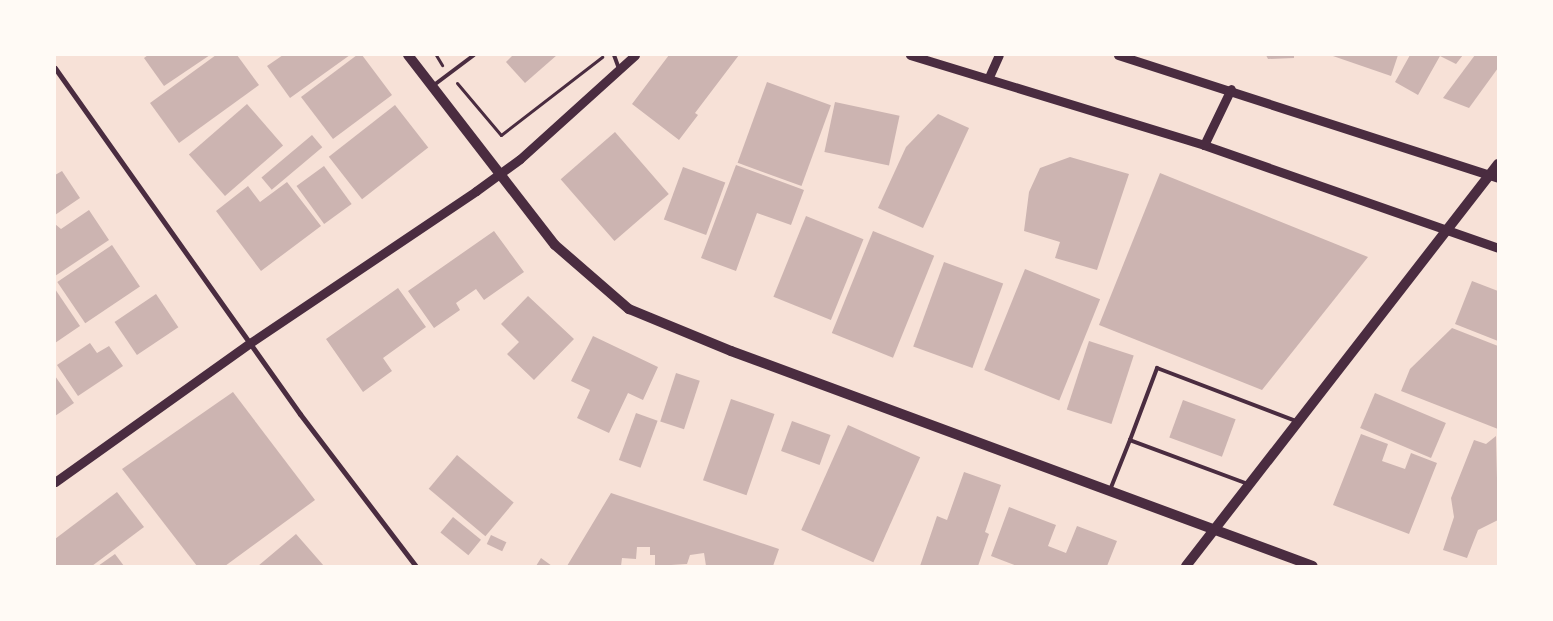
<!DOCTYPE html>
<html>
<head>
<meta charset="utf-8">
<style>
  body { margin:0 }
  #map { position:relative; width:1553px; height:621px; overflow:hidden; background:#f7e1d7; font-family:Barlow,sans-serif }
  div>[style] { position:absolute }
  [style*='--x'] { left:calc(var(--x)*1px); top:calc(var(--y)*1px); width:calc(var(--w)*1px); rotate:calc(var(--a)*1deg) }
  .building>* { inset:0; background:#ccb4b1; transform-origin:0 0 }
  .path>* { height:3px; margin:-1.5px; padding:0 1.5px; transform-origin:1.5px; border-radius:1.5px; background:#4a2c40 }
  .service>* { height:4px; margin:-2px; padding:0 2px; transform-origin:2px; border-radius:2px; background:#4a2c40 }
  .minor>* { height:5px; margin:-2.5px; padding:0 2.5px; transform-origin:2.5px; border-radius:2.5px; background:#4a2c40 }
  .tertiary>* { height:9px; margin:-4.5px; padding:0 4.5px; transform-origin:4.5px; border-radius:4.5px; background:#4a2c40 }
  .secondary>* { height:10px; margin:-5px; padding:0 5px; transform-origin:5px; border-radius:5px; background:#4a2c40 }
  span { translate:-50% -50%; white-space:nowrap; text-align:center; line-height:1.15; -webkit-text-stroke:4px #fffaf5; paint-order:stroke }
  .frame { position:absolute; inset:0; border:56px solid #fffaf5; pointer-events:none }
</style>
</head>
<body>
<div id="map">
  <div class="building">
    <div style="clip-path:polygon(148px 55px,210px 55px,164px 86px,144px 58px)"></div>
    <div style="clip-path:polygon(216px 55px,237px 55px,259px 85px,179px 143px,150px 103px)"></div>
    <div style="clip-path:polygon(283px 55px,350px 55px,290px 98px,267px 66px)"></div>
    <div style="clip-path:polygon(357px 55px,362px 55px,392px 95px,333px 139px,301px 97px)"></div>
    <div style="clip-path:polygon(513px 55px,557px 55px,525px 83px,506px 62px)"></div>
    <div style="clip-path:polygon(669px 55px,739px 55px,695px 113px,698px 115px,679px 140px,632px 104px)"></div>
    <div style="clip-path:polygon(1266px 55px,1294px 55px,1294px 58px,1268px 59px)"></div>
    <div style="clip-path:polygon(1330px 55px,1398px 55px,1391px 76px)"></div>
    <div style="clip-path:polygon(1410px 55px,1463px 55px,1456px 64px,1440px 56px,1418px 95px,1395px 82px)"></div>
    <div style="clip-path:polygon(1475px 55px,1498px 55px,1498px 68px,1469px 108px,1443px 98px)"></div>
    <div style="left:767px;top:82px;width:68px;height:86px;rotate:20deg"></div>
    <div style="left:835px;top:102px;width:66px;height:51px;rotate:12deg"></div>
    <div style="left:247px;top:104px;width:55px;height:77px;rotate:49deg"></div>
    <div style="left:395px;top:105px;width:54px;height:84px;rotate:52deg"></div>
    <div style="clip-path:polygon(938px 114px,969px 128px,923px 228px,878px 208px,906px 147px)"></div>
    <div style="left:615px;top:132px;width:82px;height:72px;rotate:49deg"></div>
    <div style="left:312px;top:135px;width:16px;height:66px;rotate:50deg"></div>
    <div style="clip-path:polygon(1070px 157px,1129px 174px,1097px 270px,1055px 258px,1060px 242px,1024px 231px,1029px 192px,1040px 168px)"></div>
    <div style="clip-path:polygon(736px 165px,804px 190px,791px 225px,757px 213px,736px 271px,701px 258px)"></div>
    <div style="left:324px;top:166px;width:47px;height:34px;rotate:54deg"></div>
    <div style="left:683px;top:167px;width:45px;height:56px;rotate:20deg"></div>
    <div style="clip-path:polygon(62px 171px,80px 198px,55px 215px,55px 175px)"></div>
    <div style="clip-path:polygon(1160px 173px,1368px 257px,1262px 390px,1099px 325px)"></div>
    <div style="clip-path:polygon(287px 182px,321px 226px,261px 271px,216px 211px,248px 186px,260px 202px)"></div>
    <div style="clip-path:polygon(89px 210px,109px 240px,55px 276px,55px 224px,61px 229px)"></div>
    <div style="left:806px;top:216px;width:62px;height:87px;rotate:22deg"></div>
    <div style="clip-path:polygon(494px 231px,524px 272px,484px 300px,476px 289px,456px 303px,460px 310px,434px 328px,408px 291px)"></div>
    <div style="left:873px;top:231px;width:66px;height:110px;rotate:22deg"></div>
    <div style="left:112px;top:245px;width:50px;height:66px;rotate:56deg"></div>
    <div style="left:944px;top:262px;width:63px;height:90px;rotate:20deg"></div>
    <div style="left:1025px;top:269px;width:81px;height:109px;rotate:22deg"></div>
    <div style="clip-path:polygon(1472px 281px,1498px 291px,1498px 341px,1455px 324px)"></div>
    <div style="clip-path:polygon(398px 288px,426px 327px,383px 358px,392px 371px,363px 392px,326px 339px)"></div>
    <div style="clip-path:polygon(55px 289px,80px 326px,55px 343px)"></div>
    <div style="left:156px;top:294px;width:40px;height:50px;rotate:56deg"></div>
    <div style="clip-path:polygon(528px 296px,574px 339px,534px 380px,507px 354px,519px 342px,501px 324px)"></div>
    <div style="clip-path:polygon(1452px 328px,1498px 346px,1498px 429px,1401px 391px,1410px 369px)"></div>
    <div style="clip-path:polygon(593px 336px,658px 367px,643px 400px,628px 393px,609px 433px,577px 418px,590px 390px,571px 381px)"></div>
    <div style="left:1089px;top:341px;width:47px;height:72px;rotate:18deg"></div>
    <div style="clip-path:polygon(90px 343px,97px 353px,109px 346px,123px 366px,78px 396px,57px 365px)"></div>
    <div style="left:676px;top:373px;width:25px;height:51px;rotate:18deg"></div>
    <div style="clip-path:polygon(55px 376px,74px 403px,55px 416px)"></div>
    <div style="clip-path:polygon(233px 392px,315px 500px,225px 566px,197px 566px,122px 469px)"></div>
    <div style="left:1375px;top:393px;width:77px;height:38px;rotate:23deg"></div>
    <div style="left:731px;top:399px;width:46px;height:86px;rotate:19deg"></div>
    <div style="left:1183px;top:400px;width:56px;height:40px;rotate:20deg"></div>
    <div style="left:636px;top:413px;width:23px;height:50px;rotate:20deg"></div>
    <div style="left:792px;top:421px;width:41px;height:32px;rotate:20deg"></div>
    <div style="left:848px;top:425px;width:79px;height:115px;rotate:24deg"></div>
    <div style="clip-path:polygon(1361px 434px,1388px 444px,1382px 461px,1405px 469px,1411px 453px,1437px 463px,1409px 534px,1333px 505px)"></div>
    <div style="clip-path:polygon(1496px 436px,1498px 520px,1478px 530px,1467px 558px,1443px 550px,1454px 517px,1451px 498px,1474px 440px,1486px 444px)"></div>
    <div style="left:457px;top:455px;width:74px;height:44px;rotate:40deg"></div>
    <div style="clip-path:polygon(964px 472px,1001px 485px,985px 532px,989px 534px,978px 566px,920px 566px,937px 516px,947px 520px)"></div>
    <div style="clip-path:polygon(117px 492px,144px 527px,92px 566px,55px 566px,55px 539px)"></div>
    <div style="clip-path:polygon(611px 493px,779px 549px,773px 566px,706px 566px,704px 553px,690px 555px,687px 564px,655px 566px,655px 555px,650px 555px,650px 547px,637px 547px,636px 559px,622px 558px,621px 566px,567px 566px)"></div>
    <div style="clip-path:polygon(1009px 507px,1056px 525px,1048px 546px,1066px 553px,1077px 526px,1117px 541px,1107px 566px,1017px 566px,991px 556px)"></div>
    <div style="left:453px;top:517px;width:36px;height:20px;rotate:39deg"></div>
    <div style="clip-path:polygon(296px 534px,324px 566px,258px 566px)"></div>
    <div style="left:491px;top:535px;width:17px;height:10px;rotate:25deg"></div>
    <div style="clip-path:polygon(115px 554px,124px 566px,98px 566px)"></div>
    <div style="clip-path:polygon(541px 558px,552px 566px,536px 566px)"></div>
  </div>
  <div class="path">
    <div style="--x:436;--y:55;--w:12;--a:59"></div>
    <div style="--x:457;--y:83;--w:68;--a:49.8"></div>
    <div style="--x:501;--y:135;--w:128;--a:-37.7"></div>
  </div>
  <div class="service">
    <div style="--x:614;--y:55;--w:15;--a:70"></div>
    <div style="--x:434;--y:85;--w:50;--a:-36.9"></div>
    <div style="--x:1248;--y:484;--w:126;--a:-159.6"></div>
    <div style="--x:1130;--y:440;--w:77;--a:-69.4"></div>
    <div style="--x:1157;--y:368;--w:149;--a:20.9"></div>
    <div style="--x:1110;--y:490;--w:54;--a:-68.2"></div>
  </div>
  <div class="minor">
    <div style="--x:55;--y:68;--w:424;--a:54.7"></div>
    <div style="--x:300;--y:414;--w:191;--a:52.7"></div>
  </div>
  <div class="tertiary">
    <div style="--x:910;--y:55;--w:307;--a:17"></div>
    <div style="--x:1204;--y:145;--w:312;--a:19.3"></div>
    <div style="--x:1118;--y:55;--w:399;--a:17.9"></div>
    <div style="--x:989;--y:77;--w:24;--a:-66"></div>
    <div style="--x:1204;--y:145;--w:62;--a:-64.3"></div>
    <div style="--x:55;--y:482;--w:239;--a:-35.5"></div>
    <div style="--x:250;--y:343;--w:272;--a:-33.9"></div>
    <div style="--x:476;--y:191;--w:54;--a:-36"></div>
    <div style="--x:520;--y:159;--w:155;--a:-42.1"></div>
  </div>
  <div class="secondary">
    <div style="--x:408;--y:55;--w:240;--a:52.3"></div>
    <div style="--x:555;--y:245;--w:98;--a:40.9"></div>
    <div style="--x:629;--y:309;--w:110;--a:22.4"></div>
    <div style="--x:731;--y:351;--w:620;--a:20.28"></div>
    <div style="--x:1186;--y:566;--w:509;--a:-52.18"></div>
  </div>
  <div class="frame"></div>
</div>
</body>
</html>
